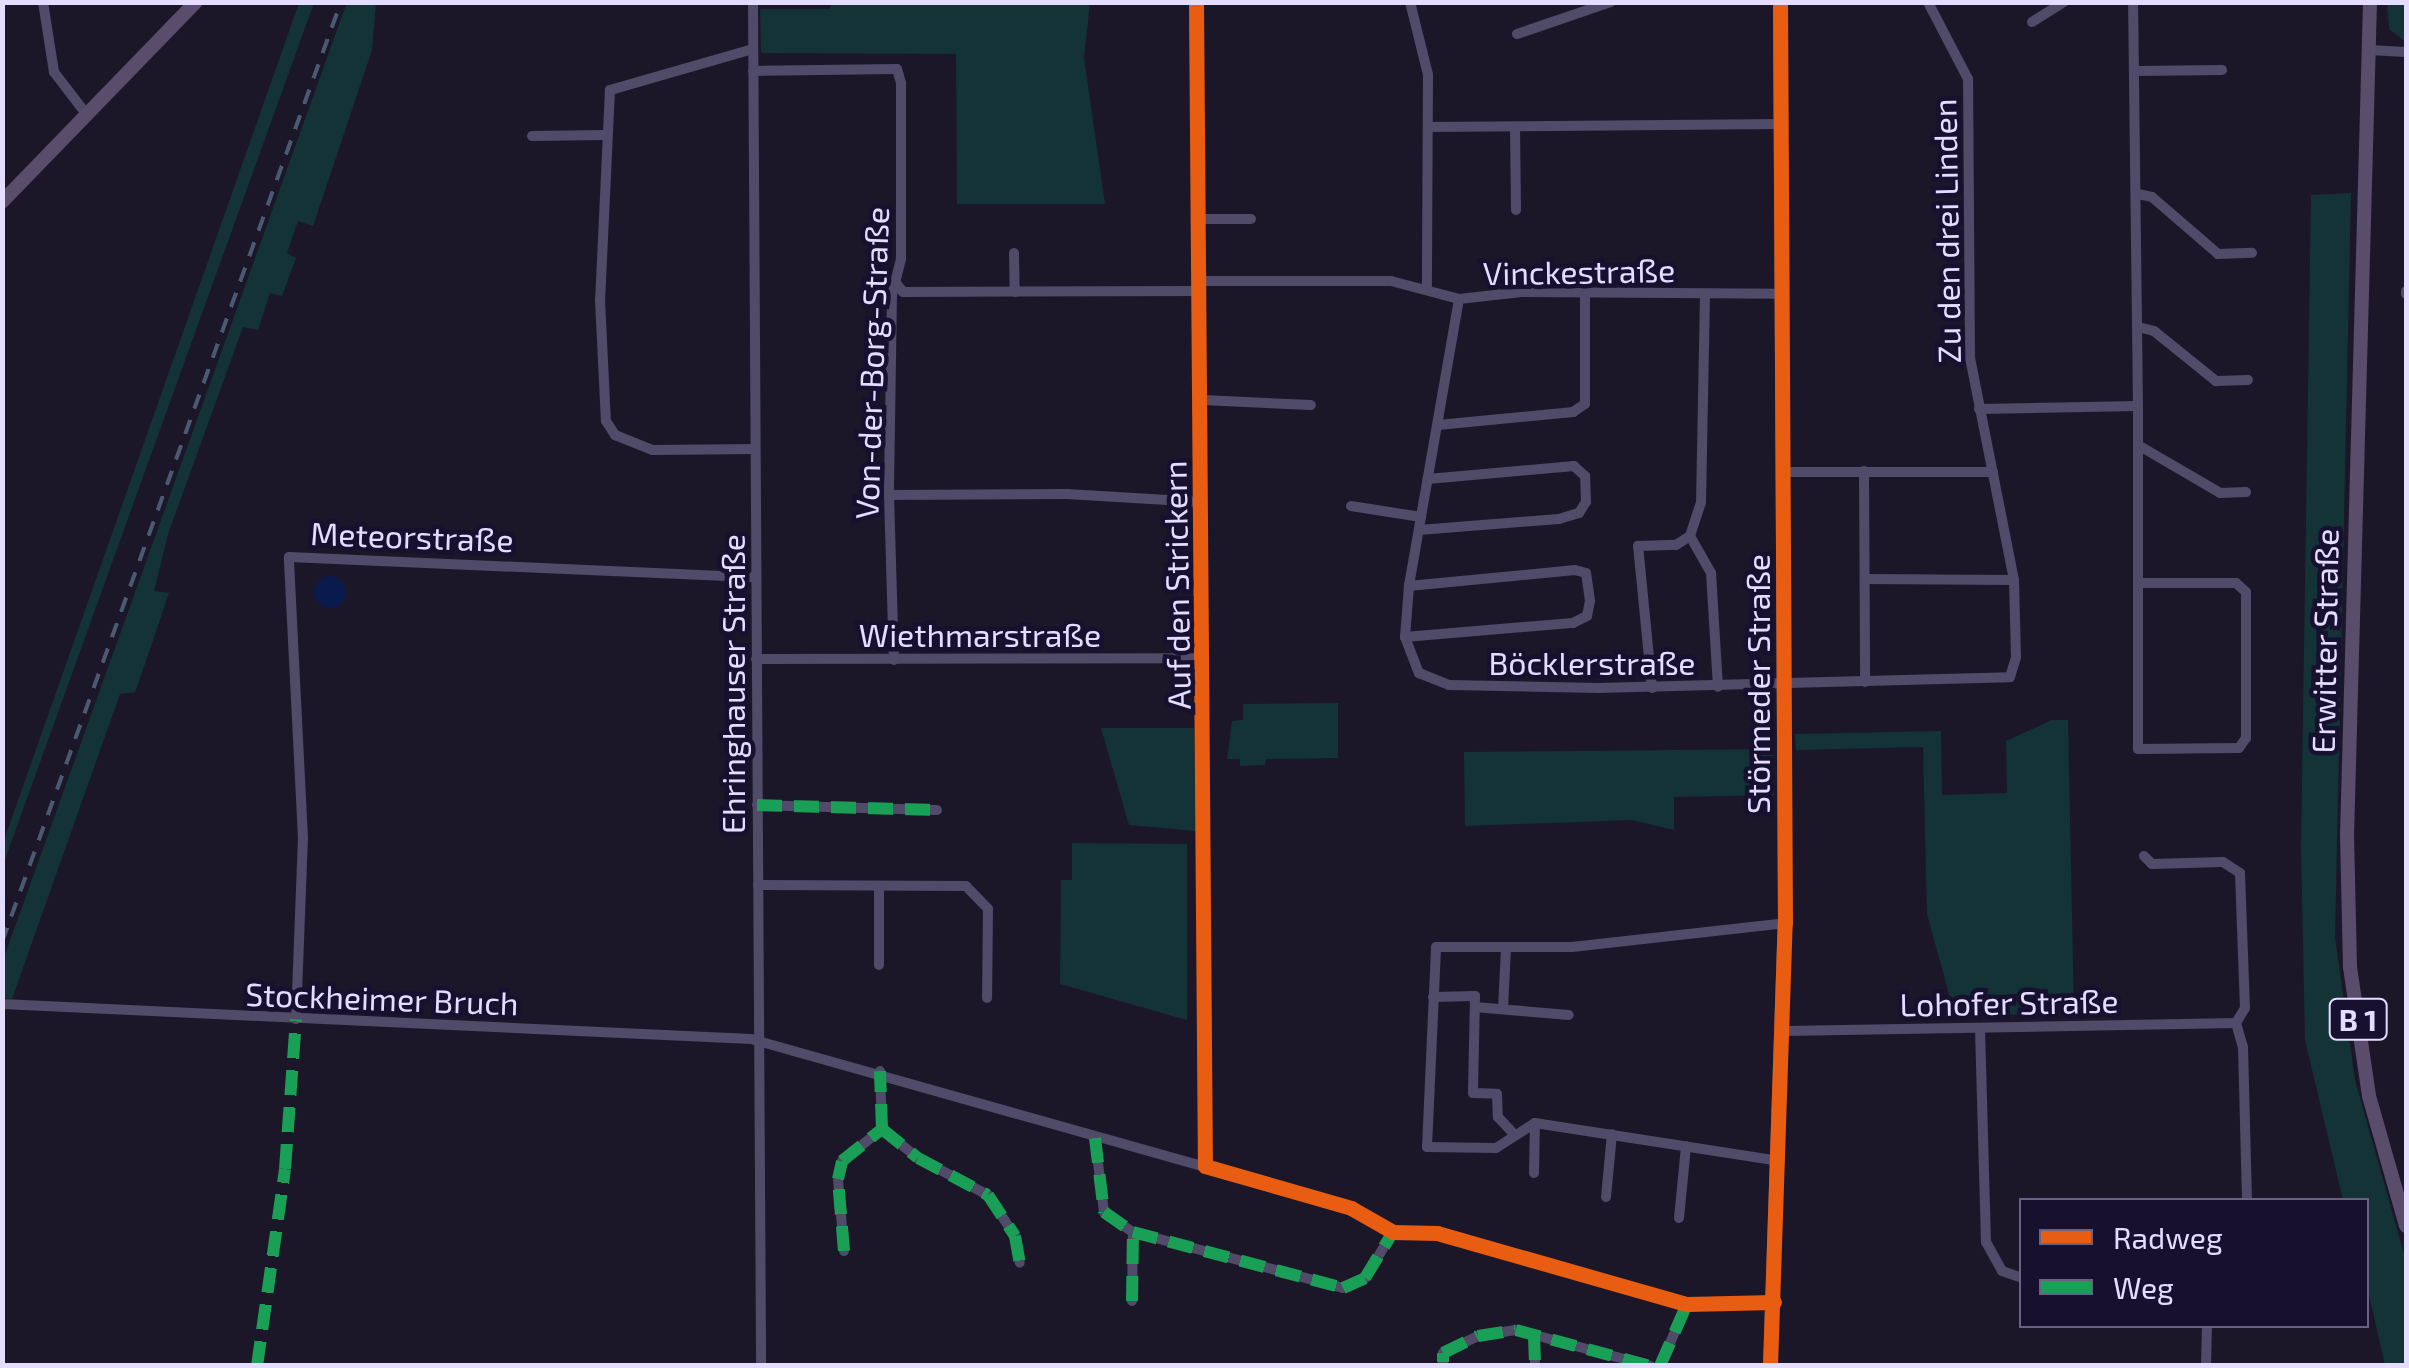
<!DOCTYPE html>
<html>
<head>
<meta charset="utf-8">
<style>
  body { margin:0 }
  #map { position:relative; width:2409px; height:1368px; overflow:hidden; background:#1c1728; font-family:"Exo 2",sans-serif }
  div>[style] { position:absolute }
  [style*='--x'] { left:calc(var(--x)*1px); top:calc(var(--y)*1px); width:calc(var(--w)*1px); rotate:calc(var(--a)*1deg) }
  .green>* { inset:0; background:#133337 }
  .water>* { inset:0; background:#091b4d }
  .round { border-radius:50% }
  .minor>* { height:10px; margin:-5px; padding:0 5px; transform-origin:5px; border-radius:5px; background:#4f4b69 }
  .major>* { height:14px; margin:-7px; padding:0 7px; transform-origin:7px; border-radius:7px; background:#5a4d6c }
  .rail>* { height:4px; margin-top:-2px; transform-origin:0; background:repeating-linear-gradient(90deg,#495a72 0 15px,transparent 0 27px) }
  .quiet>* { height:12px; margin-top:-6px; transform-origin:0; background:repeating-linear-gradient(90deg,#1a9f57 0 25px,transparent 0 37px) }
  .cycleway>* { height:15px; margin:-7.5px; padding:0 7.5px; transform-origin:7.5px; border-radius:7.5px; background:#e95d12 }
  span { translate:-50% -50%; white-space:nowrap; text-align:center; line-height:1.15; -webkit-text-stroke:9px #18102f; paint-order:stroke }
  .shield-label span { padding:2px 8px; background:#18102f; border:2px solid; border-radius:8px; -webkit-text-stroke-width:0 }
  .shield-label { font-size:30px; color:#e4ddff; font-weight:700 }
  .street-label { font-size:32px; color:#e4ddff }
  .frame { position:absolute; inset:0; border:5px solid #e4ddff; pointer-events:none }
  .legend { position:absolute; left:2019px; top:1198px; width:350px; height:130px; box-sizing:border-box; background:#18102f; border:2px solid #6a6282; margin:0; padding:12px 18px; list-style:none; font-size:30px; color:#e4ddff }
  .legend li { display:flex; align-items:center; gap:20px; height:50px }
  .legend b { width:50px; border:2px solid #6a6282 }
</style>
</head>
<body>
<div id="map">
  <div class="green">
    <div style="clip-path:polygon(347px 2px,376px 3px,372px 50px,313px 226px,298px 221px,287px 253px,296px 258px,282px 296px,270px 293px,258px 330px,243px 327px,168px 534px,154px 591px,169px 593px,145px 664px,135px 692px,120px 694px,12px 999px,3px 998px,3px 960px)"></div>
    <div style="clip-path:polygon(299px 3px,314px 3px,3px 865px,3px 843px)"></div>
    <div style="clip-path:polygon(831px 3px,1090px 3px,1084px 58px,1105px 204px,957px 204px,956px 54px,761px 53px,760px 9px,830px 9px)"></div>
    <div style="clip-path:polygon(2387px 3px,2406px 3px,2406px 42px,2389px 29px)"></div>
    <div style="clip-path:polygon(2351px 193px,2335px 937px,2355px 1080px,2406px 1261px,2406px 1366px,2385px 1365px,2367px 1286px,2366px 1200px,2343px 1200px,2305px 1040px,2301px 847px,2311px 195px)"></div>
    <div style="clip-path:polygon(1338px 703px,1338px 758px,1266px 759px,1265px 765px,1240px 766px,1240px 759px,1227px 759px,1232px 721px,1243px 720px,1243px 704px)"></div>
    <div style="clip-path:polygon(2052px 720px,2068px 720px,2074px 1013px,1955px 1016px,1927px 914px,1923px 747px,1796px 750px,1795px 734px,1941px 731px,1942px 795px,2007px 793px,2006px 741px)"></div>
    <div style="clip-path:polygon(1101px 728px,1194px 728px,1196px 831px,1129px 825px)"></div>
    <div style="clip-path:polygon(1774px 749px,1774px 795px,1674px 797px,1674px 830px,1632px 820px,1465px 826px,1464px 752px)"></div>
    <div style="clip-path:polygon(1072px 843px,1187px 844px,1187px 1020px,1060px 984px,1061px 880px,1072px 880px)"></div>
  </div>
  <div class="water">
    <div class="round" style="left:314px;top:576px;width:32px;height:32px"></div>
  </div>
  <div class="minor">
    <div style="--x:43;--y:2;--w:71;--a:81.1"></div>
    <div style="--x:54;--y:72;--w:54;--a:52.5"></div>
    <div style="--x:753;--y:2;--w:1364;--a:89.66"></div>
    <div style="--x:1196;--y:2;--w:1164;--a:89.56"></div>
    <div style="--x:1410;--y:2;--w:75;--a:76.1"></div>
    <div style="--x:1428;--y:75;--w:211;--a:90.3"></div>
    <div style="--x:2032;--y:22;--w:38;--a:-32"></div>
    <div style="--x:1517;--y:34;--w:99;--a:-18.8"></div>
    <div style="--x:753;--y:49;--w:149;--a:164"></div>
    <div style="--x:610;--y:90;--w:210;--a:92.7"></div>
    <div style="--x:600;--y:300;--w:121;--a:87.2"></div>
    <div style="--x:606;--y:421;--w:17;--a:57"></div>
    <div style="--x:615;--y:435;--w:40;--a:22"></div>
    <div style="--x:652;--y:450;--w:103;--a:-0.6"></div>
    <div style="--x:2369;--y:50;--w:37;--a:3"></div>
    <div style="--x:753;--y:71;--w:144;--a:-0.8"></div>
    <div style="--x:897;--y:69;--w:15;--a:74"></div>
    <div style="--x:901;--y:83;--w:176;--a:90"></div>
    <div style="--x:901;--y:259;--w:37;--a:104"></div>
    <div style="--x:892;--y:295;--w:200;--a:90.9"></div>
    <div style="--x:889;--y:495;--w:165;--a:88.3"></div>
    <div style="--x:2136;--y:71;--w:86;--a:-0.7"></div>
    <div style="--x:1428;--y:127;--w:353;--a:-0.5"></div>
    <div style="--x:1515;--y:127;--w:83;--a:89.3"></div>
    <div style="--x:532;--y:136;--w:72;--a:-0.8"></div>
    <div style="--x:2138;--y:194;--w:14;--a:12"></div>
    <div style="--x:2152;--y:197;--w:87;--a:40.8"></div>
    <div style="--x:2218;--y:254;--w:34;--a:-2"></div>
    <div style="--x:1200;--y:219;--w:51;--a:0"></div>
    <div style="--x:1014;--y:253;--w:39;--a:89"></div>
    <div style="--x:894;--y:280;--w:15;--a:53"></div>
    <div style="--x:903;--y:292;--w:297;--a:-0.2"></div>
    <div style="--x:1201;--y:281;--w:190;--a:0"></div>
    <div style="--x:1391;--y:281;--w:70;--a:14.8"></div>
    <div style="--x:1459;--y:299;--w:63;--a:-6.3"></div>
    <div style="--x:1522;--y:292;--w:259;--a:0.4"></div>
    <div style="--x:2406;--y:291;--w:3;--a:90"></div>
    <div style="--x:1459;--y:299;--w:291;--a:99.9"></div>
    <div style="--x:1409;--y:586;--w:51;--a:94.5"></div>
    <div style="--x:1405;--y:637;--w:39;--a:69"></div>
    <div style="--x:1419;--y:673;--w:32;--a:22"></div>
    <div style="--x:1449;--y:685;--w:149;--a:1.2"></div>
    <div style="--x:1598;--y:688;--w:412;--a:-1.5"></div>
    <div style="--x:2010;--y:677;--w:21;--a:-73"></div>
    <div style="--x:2016;--y:657;--w:77;--a:-91.5"></div>
    <div style="--x:2014;--y:580;--w:226;--a:-101.2"></div>
    <div style="--x:1970;--y:358;--w:279;--a:-90.4"></div>
    <div style="--x:1968;--y:79;--w:87;--a:-117.5"></div>
    <div style="--x:2138;--y:327;--w:16;--a:14"></div>
    <div style="--x:2154;--y:331;--w:80;--a:38.9"></div>
    <div style="--x:2216;--y:381;--w:32;--a:-2"></div>
    <div style="--x:1203;--y:400;--w:108;--a:2.7"></div>
    <div style="--x:2138;--y:406;--w:343;--a:90"></div>
    <div style="--x:2138;--y:749;--w:101;--a:-0.6"></div>
    <div style="--x:2239;--y:748;--w:12;--a:-55"></div>
    <div style="--x:2246;--y:738;--w:146;--a:-90"></div>
    <div style="--x:2246;--y:592;--w:13;--a:-138"></div>
    <div style="--x:2236;--y:583;--w:96;--a:180"></div>
    <div style="--x:1979;--y:409;--w:159;--a:-1.1"></div>
    <div style="--x:2138;--y:406;--w:404;--a:-90.7"></div>
    <div style="--x:1438;--y:425;--w:136;--a:-5.5"></div>
    <div style="--x:1573;--y:412;--w:14;--a:-34"></div>
    <div style="--x:1585;--y:404;--w:111;--a:-90"></div>
    <div style="--x:2138;--y:445;--w:95;--a:30.3"></div>
    <div style="--x:2220;--y:493;--w:26;--a:-2"></div>
    <div style="--x:1864;--y:471;--w:211;--a:89.7"></div>
    <div style="--x:1783;--y:472;--w:210;--a:0"></div>
    <div style="--x:889;--y:495;--w:178;--a:-0.3"></div>
    <div style="--x:1067;--y:494;--w:134;--a:3.4"></div>
    <div style="--x:1351;--y:506;--w:71;--a:8.9"></div>
    <div style="--x:1419;--y:530;--w:140;--a:-4.5"></div>
    <div style="--x:1559;--y:519;--w:21;--a:-17"></div>
    <div style="--x:1579;--y:513;--w:13;--a:-58"></div>
    <div style="--x:1586;--y:502;--w:26;--a:-92"></div>
    <div style="--x:1585;--y:476;--w:15;--a:-138"></div>
    <div style="--x:1574;--y:466;--w:147;--a:174.9"></div>
    <div style="--x:1690;--y:536;--w:35;--a:-72"></div>
    <div style="--x:1701;--y:503;--w:208;--a:-88.9"></div>
    <div style="--x:1690;--y:536;--w:43;--a:60.4"></div>
    <div style="--x:1711;--y:573;--w:114;--a:86.5"></div>
    <div style="--x:1865;--y:579;--w:149;--a:0.4"></div>
    <div style="--x:1405;--y:637;--w:169;--a:-4.8"></div>
    <div style="--x:1573;--y:623;--w:16;--a:-27"></div>
    <div style="--x:1587;--y:616;--w:15;--a:-79"></div>
    <div style="--x:1590;--y:601;--w:28;--a:-98"></div>
    <div style="--x:1586;--y:573;--w:11;--a:-165"></div>
    <div style="--x:1575;--y:570;--w:167;--a:174.5"></div>
    <div style="--x:756;--y:659;--w:448;--a:-0.1"></div>
    <div style="--x:1652;--y:688;--w:143;--a:-95.6"></div>
    <div style="--x:1638;--y:546;--w:38;--a:-2"></div>
    <div style="--x:1676;--y:545;--w:17;--a:-33"></div>
    <div style="--x:757;--y:805;--w:180;--a:1.6"></div>
    <div style="--x:2144;--y:856;--w:11;--a:45"></div>
    <div style="--x:2152;--y:864;--w:71;--a:-1.6"></div>
    <div style="--x:2223;--y:862;--w:20;--a:33"></div>
    <div style="--x:2240;--y:873;--w:135;--a:87.9"></div>
    <div style="--x:2245;--y:1008;--w:17;--a:121"></div>
    <div style="--x:758;--y:885;--w:208;--a:0.3"></div>
    <div style="--x:966;--y:886;--w:32;--a:46"></div>
    <div style="--x:988;--y:909;--w:89;--a:90.6"></div>
    <div style="--x:879;--y:965;--w:79;--a:-90"></div>
    <div style="--x:1433;--y:997;--w:42;--a:-1.4"></div>
    <div style="--x:1475;--y:996;--w:97;--a:91.2"></div>
    <div style="--x:1473;--y:1093;--w:24;--a:2"></div>
    <div style="--x:1497;--y:1094;--w:23;--a:88"></div>
    <div style="--x:1498;--y:1117;--w:21;--a:47"></div>
    <div style="--x:2;--y:1004;--w:750;--a:2.68"></div>
    <div style="--x:751;--y:1039;--w:623;--a:15.73"></div>
    <div style="--x:1351;--y:1208;--w:48;--a:29.7"></div>
    <div style="--x:1393;--y:1232;--w:44;--a:1.3"></div>
    <div style="--x:1437;--y:1233;--w:260;--a:15.9"></div>
    <div style="--x:1687;--y:1304;--w:87;--a:-1.3"></div>
    <div style="--x:1475;--y:1007;--w:94;--a:4.9"></div>
    <div style="--x:1503;--y:1008;--w:59;--a:-87.1"></div>
    <div style="--x:296;--y:1019;--w:181;--a:-87.8"></div>
    <div style="--x:303;--y:838;--w:281;--a:-92.9"></div>
    <div style="--x:289;--y:557;--w:467;--a:2.5"></div>
    <div style="--x:2236;--y:1023;--w:25;--a:74"></div>
    <div style="--x:2243;--y:1047;--w:153;--a:88.5"></div>
    <div style="--x:1980;--y:1028;--w:214;--a:88.4"></div>
    <div style="--x:1986;--y:1242;--w:33;--a:61"></div>
    <div style="--x:2002;--y:1271;--w:21;--a:19"></div>
    <div style="--x:1784;--y:1031;--w:452;--a:-1"></div>
    <div style="--x:882;--y:1129;--w:46;--a:38.9"></div>
    <div style="--x:918;--y:1158;--w:79;--a:27.9"></div>
    <div style="--x:988;--y:1195;--w:49;--a:56.6"></div>
    <div style="--x:1015;--y:1236;--w:27;--a:80"></div>
    <div style="--x:1095;--y:1138;--w:75;--a:83.1"></div>
    <div style="--x:1104;--y:1212;--w:35;--a:35"></div>
    <div style="--x:1133;--y:1232;--w:217;--a:14.9"></div>
    <div style="--x:1343;--y:1288;--w:24;--a:-24"></div>
    <div style="--x:1365;--y:1278;--w:54;--a:-58.7"></div>
    <div style="--x:1780;--y:1161;--w:248;--a:-171.2"></div>
    <div style="--x:1535;--y:1123;--w:46;--a:147.3"></div>
    <div style="--x:1496;--y:1148;--w:69;--a:-179.2"></div>
    <div style="--x:1427;--y:1147;--w:200;--a:-87.4"></div>
    <div style="--x:1436;--y:947;--w:136;--a:0"></div>
    <div style="--x:1572;--y:947;--w:214;--a:-6.4"></div>
    <div style="--x:1534;--y:1173;--w:50;--a:-88.9"></div>
    <div style="--x:1606;--y:1197;--w:63;--a:-84.6"></div>
    <div style="--x:1679;--y:1218;--w:72;--a:-84.4"></div>
    <div style="--x:844;--y:1251;--w:72;--a:-94.8"></div>
    <div style="--x:838;--y:1179;--w:18;--a:-77"></div>
    <div style="--x:842;--y:1161;--w:51;--a:-38.7"></div>
    <div style="--x:882;--y:1129;--w:58;--a:-92"></div>
    <div style="--x:1132;--y:1301;--w:69;--a:-89.2"></div>
    <div style="--x:1534;--y:1335;--w:31;--a:88"></div>
    <div style="--x:1443;--y:1362;--w:9;--a:-90"></div>
    <div style="--x:1443;--y:1353;--w:39;--a:-26"></div>
    <div style="--x:1478;--y:1336;--w:38;--a:-9"></div>
    <div style="--x:1516;--y:1330;--w:139;--a:15"></div>
    <div style="--x:1660;--y:1366;--w:68;--a:-66.5"></div>
    <div style="--x:2206;--y:1366;--w:40;--a:-88.6"></div>
  </div>
  <div class="major">
    <div style="--x:2370;--y:2;--w:832;--a:91.58"></div>
    <div style="--x:2347;--y:834;--w:133;--a:88.7"></div>
    <div style="--x:2350;--y:967;--w:130;--a:81.6"></div>
    <div style="--x:2369;--y:1096;--w:135;--a:74.1"></div>
    <div style="--x:2;--y:202;--w:279;--a:-45.9"></div>
    <div style="--x:1770;--y:1366;--w:443;--a:-88.1"></div>
    <div style="--x:1785;--y:923;--w:921;--a:-90.31"></div>
  </div>
  <div class="rail">
    <div style="--x:2;--y:942;--w:999;--a:-70.17"></div>
  </div>
  <div class="quiet">
    <div style="--x:757;--y:805;--w:180;--a:1.6"></div>
    <div style="--x:882;--y:1129;--w:46;--a:38.9"></div>
    <div style="--x:918;--y:1158;--w:79;--a:27.9"></div>
    <div style="--x:988;--y:1195;--w:49;--a:56.6"></div>
    <div style="--x:1015;--y:1236;--w:27;--a:80"></div>
    <div style="--x:1095;--y:1138;--w:75;--a:83.1"></div>
    <div style="--x:1104;--y:1212;--w:35;--a:35"></div>
    <div style="--x:1133;--y:1232;--w:217;--a:14.9"></div>
    <div style="--x:1343;--y:1288;--w:24;--a:-24"></div>
    <div style="--x:1365;--y:1278;--w:54;--a:-58.7"></div>
    <div style="--x:844;--y:1251;--w:72;--a:-94.8"></div>
    <div style="--x:838;--y:1179;--w:18;--a:-77"></div>
    <div style="--x:842;--y:1161;--w:51;--a:-38.7"></div>
    <div style="--x:882;--y:1129;--w:58;--a:-92"></div>
    <div style="--x:1132;--y:1301;--w:69;--a:-89.2"></div>
    <div style="--x:1534;--y:1335;--w:31;--a:88"></div>
    <div style="--x:1443;--y:1362;--w:9;--a:-90"></div>
    <div style="--x:1443;--y:1353;--w:39;--a:-26"></div>
    <div style="--x:1478;--y:1336;--w:38;--a:-9"></div>
    <div style="--x:1516;--y:1330;--w:139;--a:15"></div>
    <div style="--x:257;--y:1366;--w:199;--a:-81.9"></div>
    <div style="--x:285;--y:1169;--w:150;--a:-85.8"></div>
    <div style="--x:1660;--y:1366;--w:68;--a:-66.5"></div>
  </div>
  <div class="cycleway">
    <div style="--x:1196;--y:2;--w:1164;--a:89.56"></div>
    <div style="--x:1205;--y:1166;--w:152;--a:16"></div>
    <div style="--x:1351;--y:1208;--w:48;--a:29.7"></div>
    <div style="--x:1393;--y:1232;--w:44;--a:1.3"></div>
    <div style="--x:1437;--y:1233;--w:260;--a:15.9"></div>
    <div style="--x:1687;--y:1304;--w:87;--a:-1.3"></div>
    <div style="--x:1770;--y:1366;--w:443;--a:-88.1"></div>
    <div style="--x:1785;--y:923;--w:921;--a:-90.31"></div>
  </div>
  <div class="shield-label">
    <span style="left:2358px;top:1019px">B 1</span>
  </div>
  <div class="street-label">
    <span style="left:1946px;top:231px;rotate:-91deg">Zu den drei Linden</span>
    <span style="left:1579px;top:271px;rotate:-1deg">Vinckestraße</span>
    <span style="left:871px;top:363px;rotate:-88deg">Von-der-Borg-Straße</span>
    <span style="left:412px;top:536px;rotate:2deg">Meteorstraße</span>
    <span style="left:1176px;top:585px;rotate:-91deg">Auf den Strickern</span>
    <span style="left:980px;top:634px">Wiethmarstraße</span>
    <span style="left:2324px;top:641px;rotate:-89deg">Erwitter Straße</span>
    <span style="left:1592px;top:662px">Böcklerstraße</span>
    <span style="left:732px;top:684px;rotate:-90deg">Ehringhauser Straße</span>
    <span style="left:1757px;top:684px;rotate:-90deg">Störmeder Straße</span>
    <span style="left:382px;top:998px;rotate:2deg">Stockheimer Bruch</span>
    <span style="left:2009px;top:1002px;rotate:-1deg">Lohofer Straße</span>
  </div>
  <div class="frame"></div>
  <ul class="legend">
  <li><b style="height:12px;background:#e95d12"></b>Radweg</li>
  <li><b style="height:12px;background:#1a9f57"></b>Weg</li>
  </ul>
</div>
</body>
</html>
